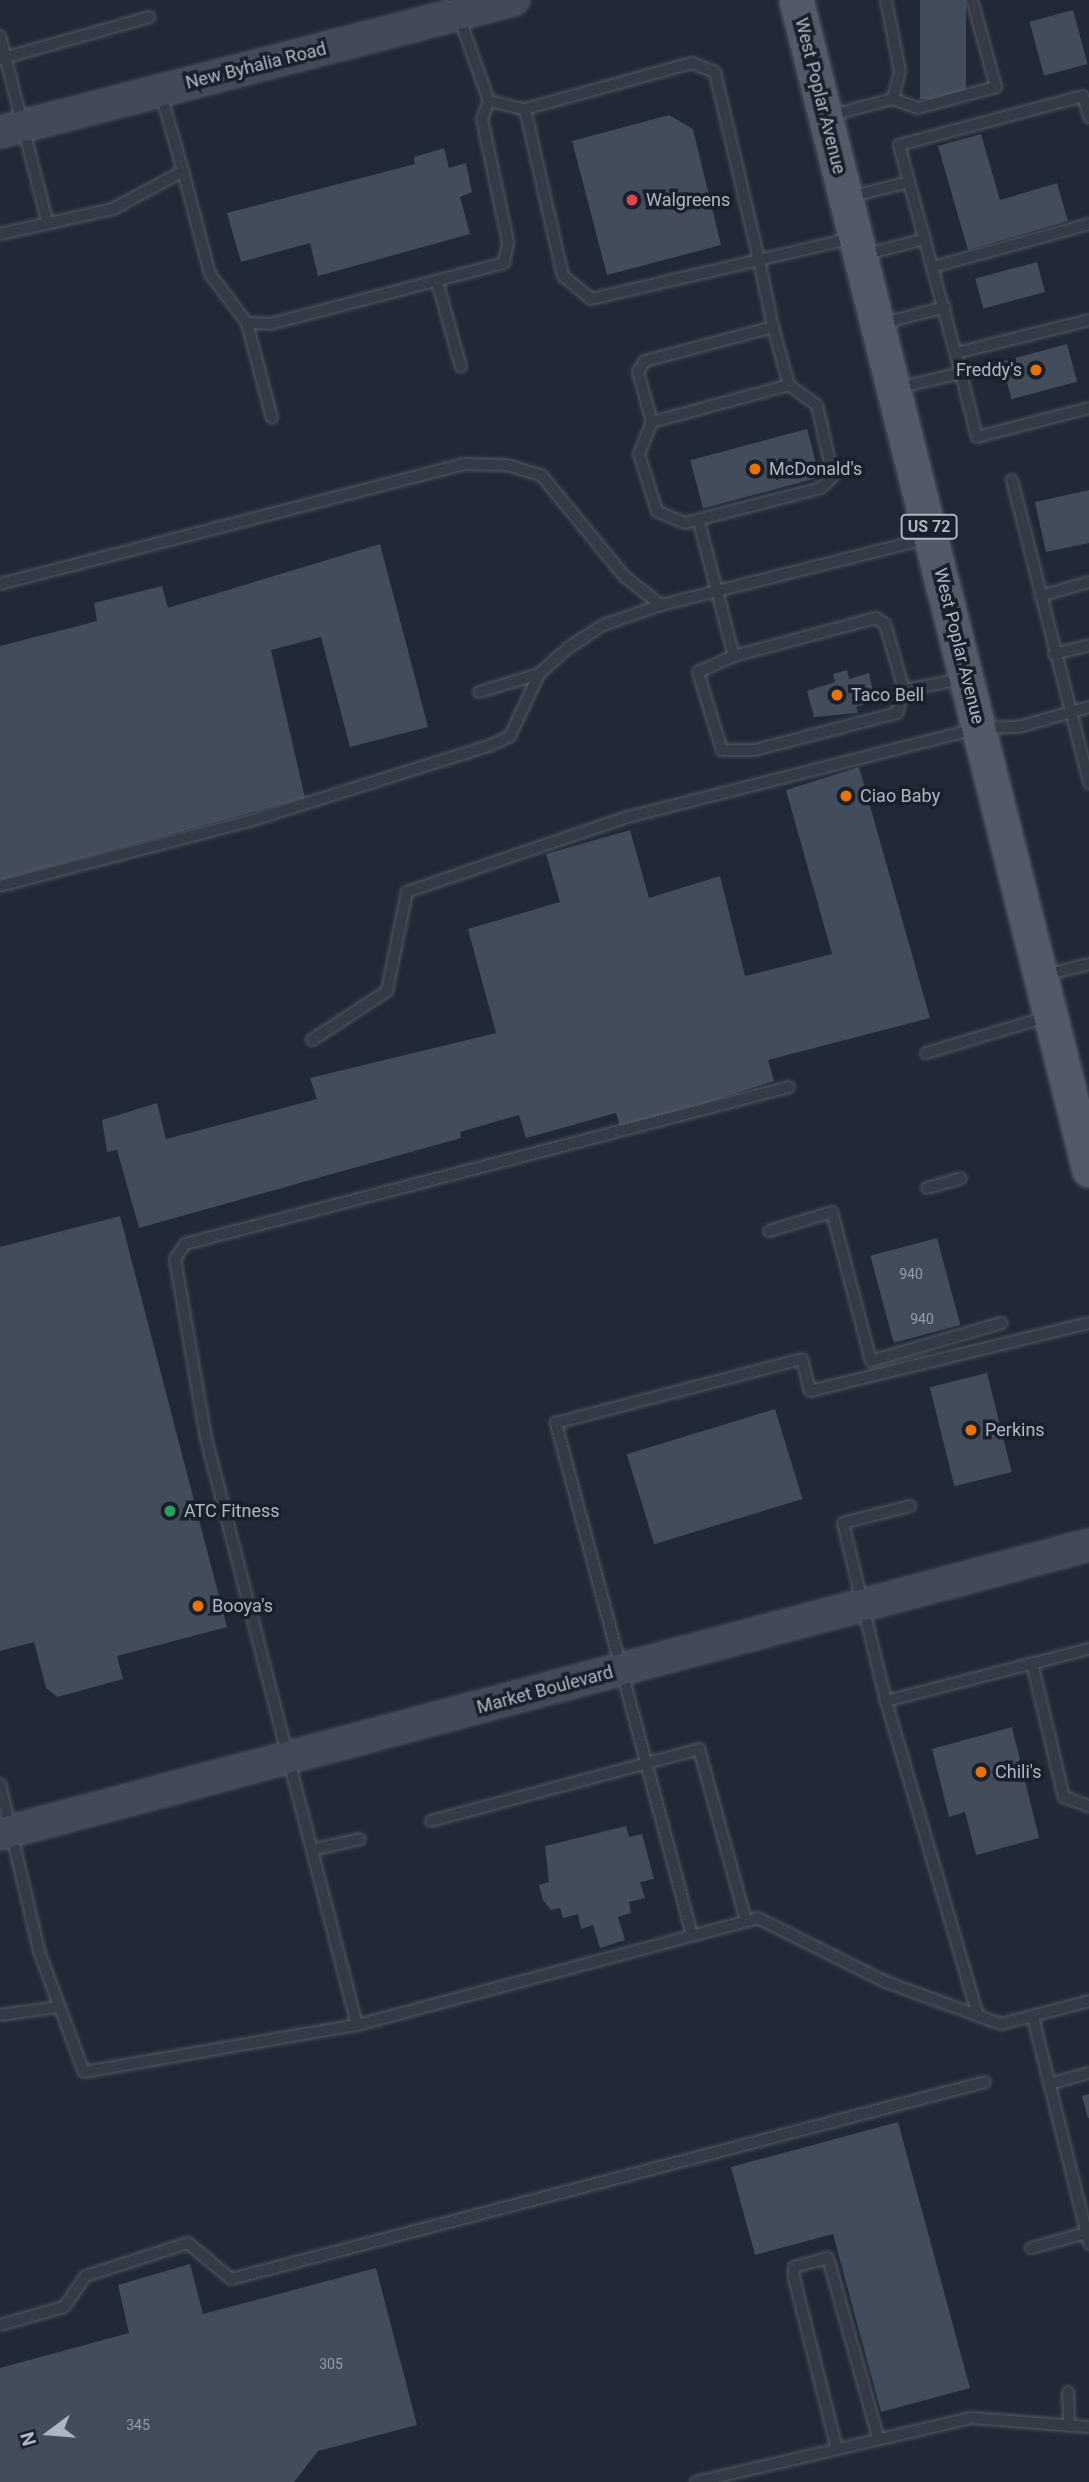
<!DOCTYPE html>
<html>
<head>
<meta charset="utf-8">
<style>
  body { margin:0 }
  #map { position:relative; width:1089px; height:2482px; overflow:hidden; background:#212936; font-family:Roboto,sans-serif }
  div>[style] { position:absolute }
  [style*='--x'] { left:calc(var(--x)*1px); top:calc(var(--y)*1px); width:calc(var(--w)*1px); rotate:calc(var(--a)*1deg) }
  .building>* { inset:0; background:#424c5b; transform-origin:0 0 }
  .roads { filter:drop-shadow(0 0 2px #525964) drop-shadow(0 0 2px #525964) }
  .lane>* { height:10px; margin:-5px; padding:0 5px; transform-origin:5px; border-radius:5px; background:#343b47 }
  .secondary>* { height:30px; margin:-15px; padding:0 15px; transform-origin:15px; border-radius:15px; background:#424a5a }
  .primary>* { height:33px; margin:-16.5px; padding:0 16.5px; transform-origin:16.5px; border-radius:16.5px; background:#525a67 }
  .dots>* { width:19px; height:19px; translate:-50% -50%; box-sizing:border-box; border:4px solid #1a202b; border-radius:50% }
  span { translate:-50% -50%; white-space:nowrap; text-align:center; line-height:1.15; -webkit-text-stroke:7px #1a202b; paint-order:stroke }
  .number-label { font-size:14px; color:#939ca9 }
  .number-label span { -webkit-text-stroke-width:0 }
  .shield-label span { padding:2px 5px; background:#1a202b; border:2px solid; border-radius:5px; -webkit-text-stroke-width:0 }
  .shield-label { font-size:16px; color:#aeb6c3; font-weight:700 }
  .street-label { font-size:18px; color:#aeb6c3 }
  .poi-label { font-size:18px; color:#aeb6c3 }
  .left { translate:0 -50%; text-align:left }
  .right { translate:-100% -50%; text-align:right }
  .north { position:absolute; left:14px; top:2398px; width:70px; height:70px; -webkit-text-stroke:5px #1a202b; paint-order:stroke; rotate:254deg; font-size:19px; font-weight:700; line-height:28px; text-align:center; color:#aeb6c3 }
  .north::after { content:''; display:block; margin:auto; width:24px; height:32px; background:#aeb6c3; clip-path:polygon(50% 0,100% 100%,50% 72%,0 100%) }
</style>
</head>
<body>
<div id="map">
  <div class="building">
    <div style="left:920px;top:0;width:46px;height:99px"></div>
    <div style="left:1073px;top:10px;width:56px;height:45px;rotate:75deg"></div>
    <div style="clip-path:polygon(669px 115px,693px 129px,721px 245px,607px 275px,572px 141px)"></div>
    <div style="clip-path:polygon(981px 134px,1000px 200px,1057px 183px,1068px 221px,968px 250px,938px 146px)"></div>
    <div style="clip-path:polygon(444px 148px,449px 168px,466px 163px,472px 192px,460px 197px,470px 234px,318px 276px,310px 243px,241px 262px,227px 213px,415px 164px,414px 157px)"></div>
    <div style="left:1037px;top:262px;width:31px;height:64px;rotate:75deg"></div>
    <div style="left:1067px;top:344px;width:39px;height:68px;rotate:75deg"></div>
    <div style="left:807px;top:429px;width:50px;height:121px;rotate:75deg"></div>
    <div style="clip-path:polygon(1089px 490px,1089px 543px,1046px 552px,1035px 502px)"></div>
    <div style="clip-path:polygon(380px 544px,428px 727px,350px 747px,321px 637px,271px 650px,305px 798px,0 880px,0 646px,97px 621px,94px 603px,162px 586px,168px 608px)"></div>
    <div style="clip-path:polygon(847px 670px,849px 679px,869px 673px,875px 701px,856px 707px,858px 713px,814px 717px,807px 691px,835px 682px,833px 674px)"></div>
    <div style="clip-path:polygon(859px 767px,930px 1018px,768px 1060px,774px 1081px,621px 1130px,616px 1113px,526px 1138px,519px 1115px,460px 1132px,461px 1138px,139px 1228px,117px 1150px,107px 1152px,102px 1120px,157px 1103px,166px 1139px,317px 1099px,310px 1078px,496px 1033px,468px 929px,560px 902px,546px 854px,630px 830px,649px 898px,720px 876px,745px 976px,832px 954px,786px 790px)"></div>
    <div style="clip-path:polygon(120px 1216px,227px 1627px,117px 1656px,123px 1679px,57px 1697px,46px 1688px,34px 1642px,0 1651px,0 1247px)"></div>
    <div style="left:937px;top:1238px;width:90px;height:69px;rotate:75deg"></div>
    <div style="left:987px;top:1373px;width:102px;height:59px;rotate:76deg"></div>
    <div style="left:775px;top:1409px;width:94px;height:155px;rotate:73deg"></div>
    <div style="clip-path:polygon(1012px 1727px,1039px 1838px,976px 1855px,965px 1812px,949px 1817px,932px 1749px)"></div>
    <div style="clip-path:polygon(626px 1826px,629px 1837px,642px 1834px,654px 1879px,640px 1882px,645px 1898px,629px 1902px,631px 1913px,618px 1917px,625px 1940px,600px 1948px,593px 1925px,581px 1929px,578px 1914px,563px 1918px,560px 1908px,551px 1910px,543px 1900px,539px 1885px,549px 1882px,545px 1846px)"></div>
    <div style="clip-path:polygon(1089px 2094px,1089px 2118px,1088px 2118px,1082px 2096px)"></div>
    <div style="clip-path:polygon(898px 2122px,970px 2388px,881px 2412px,833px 2234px,755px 2255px,731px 2167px)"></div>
    <div style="clip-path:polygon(190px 2264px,203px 2314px,376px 2268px,417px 2425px,318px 2451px,294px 2482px,0 2482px,0 2368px,129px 2333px,118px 2285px)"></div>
  </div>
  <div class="roads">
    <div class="lane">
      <div style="--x:0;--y:36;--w:191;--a:75.7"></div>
      <div style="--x:0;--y:59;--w:155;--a:-15.7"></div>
      <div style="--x:893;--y:99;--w:27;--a:20"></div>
      <div style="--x:918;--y:108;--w:81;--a:-15.1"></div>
      <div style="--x:996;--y:87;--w:90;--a:-105.4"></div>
      <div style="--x:489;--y:101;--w:37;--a:13"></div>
      <div style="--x:828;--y:116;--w:67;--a:-14.7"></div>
      <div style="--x:893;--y:99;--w:29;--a:-76"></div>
      <div style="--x:900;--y:71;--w:72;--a:-101.2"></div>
      <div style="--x:183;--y:171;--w:106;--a:75.3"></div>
      <div style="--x:210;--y:274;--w:61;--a:52.9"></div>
      <div style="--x:247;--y:323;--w:23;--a:2"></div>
      <div style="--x:270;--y:324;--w:242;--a:-14.6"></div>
      <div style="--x:504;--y:263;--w:21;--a:-79"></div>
      <div style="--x:508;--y:242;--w:126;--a:-101.9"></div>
      <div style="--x:482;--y:119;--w:19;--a:-69"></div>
      <div style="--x:489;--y:101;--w:107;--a:-109.6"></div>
      <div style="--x:909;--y:182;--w:38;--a:-105"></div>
      <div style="--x:899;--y:145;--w:190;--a:-14.9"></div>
      <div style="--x:1083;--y:96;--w:22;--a:74"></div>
      <div style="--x:849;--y:197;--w:62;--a:-14"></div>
      <div style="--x:909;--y:182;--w:198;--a:74.8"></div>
      <div style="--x:0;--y:234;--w:116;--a:-12.5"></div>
      <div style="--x:113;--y:209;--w:80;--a:-28.5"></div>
      <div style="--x:183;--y:171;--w:80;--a:-105.9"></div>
      <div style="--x:863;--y:255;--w:64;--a:-14.5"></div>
      <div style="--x:933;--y:267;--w:162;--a:-15.4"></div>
      <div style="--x:437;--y:281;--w:89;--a:74.4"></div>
      <div style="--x:247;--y:323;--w:98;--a:75.3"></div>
      <div style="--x:881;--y:324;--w:66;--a:-14.9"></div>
      <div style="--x:956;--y:353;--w:137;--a:-13.9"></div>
      <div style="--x:789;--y:385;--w:60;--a:-105.4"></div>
      <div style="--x:773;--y:327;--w:68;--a:-101.8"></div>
      <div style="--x:759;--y:260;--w:193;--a:-103.2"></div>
      <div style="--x:715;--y:72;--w:25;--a:-159"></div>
      <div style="--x:692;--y:63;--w:173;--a:164.6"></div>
      <div style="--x:525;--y:109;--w:171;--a:77.2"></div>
      <div style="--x:563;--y:276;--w:36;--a:39"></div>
      <div style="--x:591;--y:299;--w:172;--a:-13.1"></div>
      <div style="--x:759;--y:260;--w:97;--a:-13.2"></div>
      <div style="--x:897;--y:388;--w:66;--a:-13.2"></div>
      <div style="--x:961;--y:373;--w:66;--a:76"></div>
      <div style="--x:977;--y:437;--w:116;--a:-14.5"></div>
      <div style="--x:652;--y:422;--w:142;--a:-15.1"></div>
      <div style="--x:789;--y:385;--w:34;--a:36"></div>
      <div style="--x:817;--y:405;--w:73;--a:77.3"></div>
      <div style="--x:833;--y:476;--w:17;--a:135"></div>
      <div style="--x:821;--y:488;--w:140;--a:165.6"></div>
      <div style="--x:685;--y:523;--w:30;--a:-157"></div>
      <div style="--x:657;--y:511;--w:60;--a:-107.5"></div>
      <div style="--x:639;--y:454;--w:35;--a:-68"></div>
      <div style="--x:652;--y:422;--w:52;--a:-105.6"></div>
      <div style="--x:638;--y:372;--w:13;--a:-58"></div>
      <div style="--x:645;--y:361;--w:132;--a:-14.9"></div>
      <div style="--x:1012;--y:480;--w:313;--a:75.7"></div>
      <div style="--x:699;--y:522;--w:138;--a:75.4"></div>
      <div style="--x:734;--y:656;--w:147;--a:-15"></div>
      <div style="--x:876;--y:618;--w:11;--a:34"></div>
      <div style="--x:885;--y:624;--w:69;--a:73.9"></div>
      <div style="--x:904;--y:690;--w:60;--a:-10.6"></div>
      <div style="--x:0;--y:584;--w:479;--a:-14.5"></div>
      <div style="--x:464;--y:464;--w:43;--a:1.3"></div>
      <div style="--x:507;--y:465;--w:37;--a:17"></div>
      <div style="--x:542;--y:476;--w:131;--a:50.6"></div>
      <div style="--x:625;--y:577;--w:46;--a:37.9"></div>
      <div style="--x:661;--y:605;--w:273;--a:-14"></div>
      <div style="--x:1040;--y:596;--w:51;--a:-15.9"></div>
      <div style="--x:1054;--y:654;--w:36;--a:-14"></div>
      <div style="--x:734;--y:656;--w:39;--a:156"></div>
      <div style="--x:698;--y:672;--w:82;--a:72.9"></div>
      <div style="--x:722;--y:750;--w:33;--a:0"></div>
      <div style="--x:755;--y:750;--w:147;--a:-14.6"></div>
      <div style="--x:897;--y:713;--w:24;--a:-73"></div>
      <div style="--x:479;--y:692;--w:63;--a:-16.7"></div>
      <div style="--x:0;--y:886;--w:258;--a:-14.6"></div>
      <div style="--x:250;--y:821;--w:253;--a:-17.5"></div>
      <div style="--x:491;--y:745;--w:21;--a:-25"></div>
      <div style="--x:510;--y:736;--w:68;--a:-64.9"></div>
      <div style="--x:539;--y:674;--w:39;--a:-42"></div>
      <div style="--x:568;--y:648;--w:42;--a:-33.3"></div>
      <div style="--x:603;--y:625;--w:61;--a:-19"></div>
      <div style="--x:1045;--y:975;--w:45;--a:-14"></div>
      <div style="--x:312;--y:1040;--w:90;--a:-33.2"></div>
      <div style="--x:387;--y:991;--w:101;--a:-78.6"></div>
      <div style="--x:407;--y:892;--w:229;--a:-18.8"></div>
      <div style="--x:624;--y:818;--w:367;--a:-14.2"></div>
      <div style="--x:980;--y:728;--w:38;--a:-2"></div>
      <div style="--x:1018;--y:727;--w:74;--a:-15.7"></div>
      <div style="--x:926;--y:1053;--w:126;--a:-16.6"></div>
      <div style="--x:927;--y:1188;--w:35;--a:-16"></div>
      <div style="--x:769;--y:1231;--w:66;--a:-16.8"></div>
      <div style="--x:832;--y:1212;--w:154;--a:75.3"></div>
      <div style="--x:871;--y:1361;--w:136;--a:-16.2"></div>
      <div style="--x:910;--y:1506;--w:69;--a:165.8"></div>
      <div style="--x:843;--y:1523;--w:183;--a:76.4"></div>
      <div style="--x:886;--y:1701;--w:328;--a:73.7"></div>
      <div style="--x:1032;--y:1663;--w:138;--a:76.6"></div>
      <div style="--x:1064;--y:1797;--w:27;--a:20"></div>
      <div style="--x:886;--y:1701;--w:210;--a:-14.4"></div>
      <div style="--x:0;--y:1784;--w:175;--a:76.8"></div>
      <div style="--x:40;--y:1954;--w:126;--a:69.6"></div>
      <div style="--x:84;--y:2072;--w:277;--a:-9.8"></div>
      <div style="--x:357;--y:2025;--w:415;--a:-14.9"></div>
      <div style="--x:758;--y:1918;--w:143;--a:26.6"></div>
      <div style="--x:886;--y:1982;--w:122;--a:20.1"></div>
      <div style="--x:1001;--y:2024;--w:91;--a:-14.6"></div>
      <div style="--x:431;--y:1821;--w:278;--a:-15"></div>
      <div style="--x:699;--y:1749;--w:178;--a:74.7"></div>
      <div style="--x:316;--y:1849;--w:45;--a:-12.8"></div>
      <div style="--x:692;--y:1935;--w:530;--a:-104.88"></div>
      <div style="--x:556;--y:1423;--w:254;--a:-14.6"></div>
      <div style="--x:802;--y:1359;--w:33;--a:76"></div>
      <div style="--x:810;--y:1391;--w:287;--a:-13.7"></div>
      <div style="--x:0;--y:2015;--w:59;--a:-7.9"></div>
      <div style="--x:1033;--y:2017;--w:234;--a:76.1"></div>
      <div style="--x:357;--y:2025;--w:606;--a:-104.43"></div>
      <div style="--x:206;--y:1438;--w:182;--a:-99.8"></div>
      <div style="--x:175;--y:1259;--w:18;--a:-56"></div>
      <div style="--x:185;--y:1244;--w:624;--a:-14.57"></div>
      <div style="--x:1049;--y:2084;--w:41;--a:-15.4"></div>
      <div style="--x:1031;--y:2248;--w:60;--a:-15.4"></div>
      <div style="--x:0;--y:2325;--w:66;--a:-15.7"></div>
      <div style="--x:64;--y:2307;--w:38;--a:-55"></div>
      <div style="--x:86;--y:2276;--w:107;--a:-17.9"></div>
      <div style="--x:188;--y:2243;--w:56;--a:39.9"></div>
      <div style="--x:231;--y:2279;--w:779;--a:-14.64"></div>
      <div style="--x:1068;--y:2392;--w:34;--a:88"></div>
      <div style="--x:836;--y:2445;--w:172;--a:-104.1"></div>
      <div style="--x:794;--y:2278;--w:11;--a:-90"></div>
      <div style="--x:794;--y:2267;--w:35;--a:-15"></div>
      <div style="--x:828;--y:2258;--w:186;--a:74.4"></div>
      <div style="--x:696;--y:2482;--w:283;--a:-13.1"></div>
      <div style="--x:972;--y:2418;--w:117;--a:4.4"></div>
    </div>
    <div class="secondary">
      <div style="--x:0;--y:132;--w:530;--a:-14.43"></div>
      <div style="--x:0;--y:1834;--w:1127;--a:-14.86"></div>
    </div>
    <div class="primary">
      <div style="--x:796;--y:0;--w:1206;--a:75.94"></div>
    </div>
  </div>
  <div class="dots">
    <div style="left:632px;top:200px;background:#e0444e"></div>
    <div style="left:1036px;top:370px;background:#e8710a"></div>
    <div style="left:755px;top:469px;background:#e8710a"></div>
    <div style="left:837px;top:695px;background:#e8710a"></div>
    <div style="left:846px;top:796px;background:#e8710a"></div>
    <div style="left:971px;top:1430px;background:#e8710a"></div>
    <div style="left:170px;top:1511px;background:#2e9e5b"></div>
    <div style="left:198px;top:1606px;background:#e8710a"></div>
    <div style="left:981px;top:1772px;background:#e8710a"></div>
  </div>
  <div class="number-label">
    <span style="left:911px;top:1274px">940</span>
    <span style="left:922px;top:1319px">940</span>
    <span style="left:331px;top:2364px">305</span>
    <span style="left:138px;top:2425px">345</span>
  </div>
  <div class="shield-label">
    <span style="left:929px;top:527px">US 72</span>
  </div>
  <div class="street-label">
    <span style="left:256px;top:66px;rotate:-14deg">New Byhalia Road</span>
    <span style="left:820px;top:96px;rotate:76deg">West Poplar Avenue</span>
    <span style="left:959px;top:646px;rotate:76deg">West Poplar Avenue</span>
    <span style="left:545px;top:1690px;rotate:-15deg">Market Boulevard</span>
  </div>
  <div class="poi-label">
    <span class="left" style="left:646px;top:200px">Walgreens</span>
    <span class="right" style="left:1022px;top:370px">Freddy's</span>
    <span class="left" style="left:769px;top:469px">McDonald's</span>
    <span class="left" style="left:851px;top:695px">Taco Bell</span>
    <span class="left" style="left:860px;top:796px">Ciao Baby</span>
    <span class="left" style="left:985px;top:1430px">Perkins</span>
    <span class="left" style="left:184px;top:1511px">ATC Fitness</span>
    <span class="left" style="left:212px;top:1606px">Booya's</span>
    <span class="left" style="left:995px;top:1772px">Chili's</span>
  </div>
  <div class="north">N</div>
</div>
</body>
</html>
